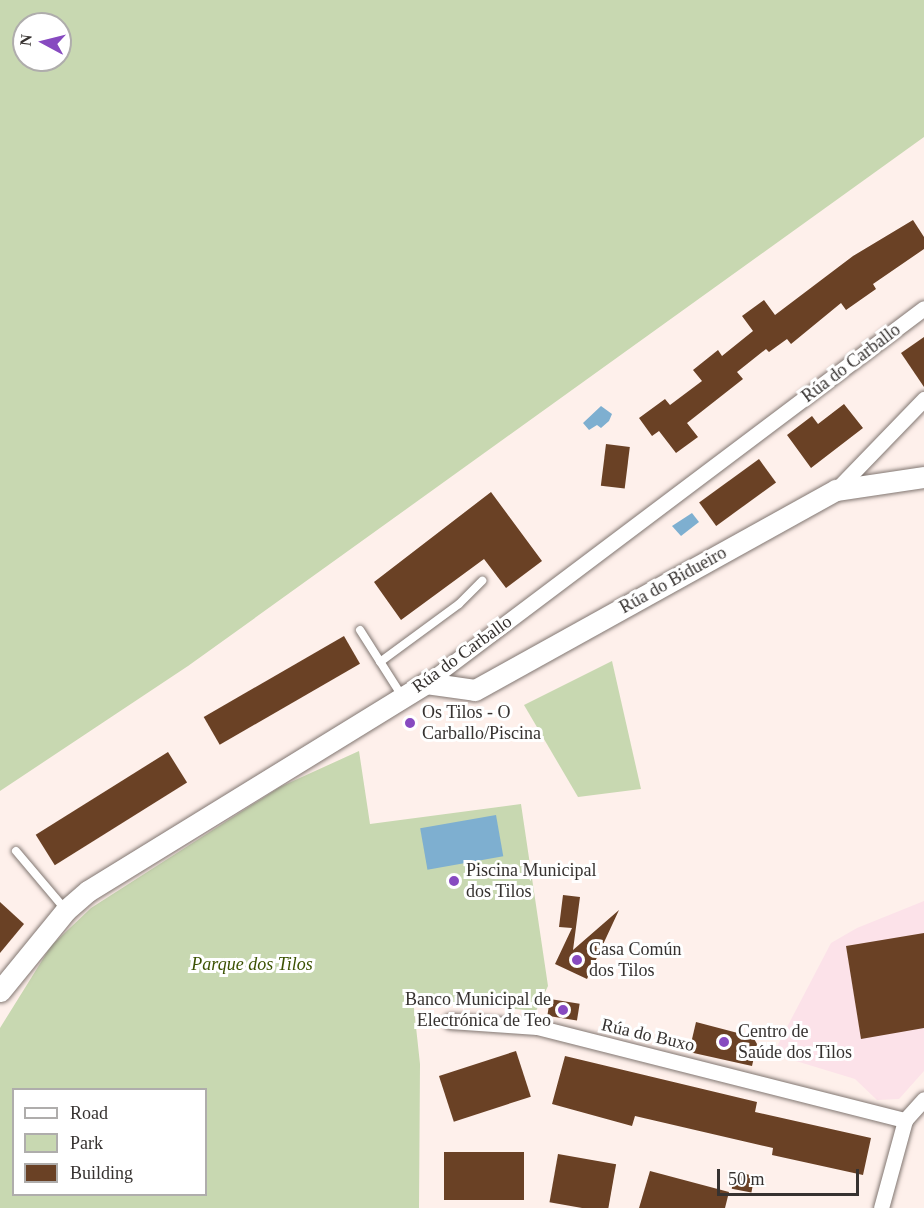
<!DOCTYPE html>
<html>
<head>
<meta charset="utf-8">
<style>
  body { margin:0 }
  #map { position:relative; width:924px; height:1208px; overflow:hidden; background:#fef0eb; font-family:Georgia,serif }
  div>[style] { position:absolute }
  [style*='--x'] { left:calc(var(--x)*1px); top:calc(var(--y)*1px); width:calc(var(--w)*1px); rotate:calc(var(--a)*1deg) }
  .education>* { inset:0; background:#fce2e9 }
  .green>* { inset:0; background:#c8d8b1 }
  .water>* { inset:0; background:#7eafd0; transform-origin:0 0 }
  .building>* { inset:0; background:#6a4125; transform-origin:0 0 }
  .roads { filter:drop-shadow(0 0 2px #817671) drop-shadow(0 0 2px #817671) }
  .lane>* { height:8px; margin:-4px; padding:0 4px; transform-origin:4px; border-radius:4px; background:#fff }
  .street>* { height:15px; margin:-7.5px; padding:0 7.5px; transform-origin:7.5px; border-radius:7.5px; background:#fff }
  .secondary>* { height:21px; margin:-10.5px; padding:0 10.5px; transform-origin:10.5px; border-radius:10.5px; background:#fff }
  .dots>* { width:16px; height:16px; translate:-50% -50%; box-sizing:border-box; border:3px solid #fff; border-radius:50% }
  span { translate:-50% -50%; white-space:nowrap; text-align:center; line-height:1.15; -webkit-text-stroke:6px #fff; paint-order:stroke }
  .street-label { font-size:18px; color:#363230 }
  .poi-label { font-size:18px; color:#363230 }
  .left { translate:0 -50%; text-align:left }
  .right { translate:-100% -50%; text-align:right }
  .park-label { font-size:18px; color:#3c5203; font-style:italic }
  .legend { position:absolute; left:12px; top:1088px; width:195px; height:108px; box-sizing:border-box; background:#fff; border:2px solid #afadac; margin:0; padding:8px 10px; list-style:none; font-size:18px; color:#363230 }
  .legend li { display:flex; align-items:center; gap:12px; height:30px }
  .legend b { width:30px; border:2px solid #afadac }
  .north { position:absolute; left:12px; top:12px; width:60px; height:60px; box-sizing:border-box; background:#fff; border:2px solid #afadac; border-radius:50%; rotate:277deg; font-size:16px; font-weight:700; line-height:24px; text-align:center; color:#363230 }
  .north::after { content:''; display:block; margin:auto; width:21px; height:27px; background:#874ac0; clip-path:polygon(50% 0,100% 100%,50% 72%,0 100%) }
  .scale { position:absolute; left:717px; top:1169px; width:142px; height:27px; box-sizing:border-box; border:3px solid #363230; border-top:0; padding-left:8px; font-size:18px; line-height:21px; white-space:nowrap; color:#363230; -webkit-text-stroke:4px #fff; paint-order:stroke }
</style>
</head>
<body>
<div id="map">
  <div class="education">
    <div style="clip-path:polygon(924px 901px,924px 1071px,899px 1099px,877px 1100px,855px 1079px,773px 1054px,831px 943px,857px 928px)"></div>
  </div>
  <div class="green">
    <div style="clip-path:polygon(evenodd,0 0,924px 0,924px 137px,188px 666px,0 791px,0 0,24px 24px,60px 24px,60px 60px,24px 60px,24px 24px)"></div>
    <div style="clip-path:polygon(612px 661px,641px 789px,578px 797px,524px 705px)"></div>
    <div style="clip-path:polygon(evenodd,359px 751px,370px 824px,521px 804px,548px 986px,536px 1011px,413px 999px,420px 1064px,419px 1208px,0 1208px,0 1028px,51px 946px,91px 908px,280px 787px,359px 751px,14px 1090px,206px 1090px,206px 1194px,14px 1194px,14px 1090px)"></div>
  </div>
  <div class="water">
    <div style="clip-path:polygon(601px 406px,612px 414px,609px 421px,601px 428px,597px 425px,589px 430px,583px 423px)"></div>
    <div style="clip-path:polygon(692px 513px,699px 522px,681px 536px,672px 526px)"></div>
    <div style="left:496px;top:815px;width:42px;height:77px;rotate:80deg"></div>
  </div>
  <div class="building">
    <div style="clip-path:polygon(913px 220px,924px 237px,924px 249px,873px 284px,876px 289px,846px 310px,841px 303px,791px 344px,787px 339px,769px 352px,766px 349px,737px 372px,743px 379px,687px 423px,698px 437px,676px 453px,659px 431px,652px 436px,639px 418px,665px 399px,670px 405px,702px 381px,693px 370px,718px 350px,722px 356px,753px 331px,742px 316px,764px 300px,775px 315px,853px 256px)"></div>
    <div style="clip-path:polygon(924px 337px,924px 387px,901px 353px)"></div>
    <div style="clip-path:polygon(844px 404px,863px 428px,811px 468px,787px 435px,812px 416px,818px 424px)"></div>
    <div style="left:606px;top:444px;width:24px;height:42px;rotate:7deg"></div>
    <div style="left:759px;top:459px;width:29px;height:74px;rotate:54deg"></div>
    <div style="clip-path:polygon(491px 492px,542px 561px,506px 588px,484px 559px,401px 620px,374px 582px)"></div>
    <div style="left:344px;top:636px;width:32px;height:162px;rotate:60deg"></div>
    <div style="left:168px;top:752px;width:36px;height:156px;rotate:58deg"></div>
    <div style="clip-path:polygon(563px 895px,580px 897px,573px 950px,619px 910px,587px 979px,555px 964px,572px 928px,559px 927px)"></div>
    <div style="clip-path:polygon(0 902px,24px 924px,0 953px)"></div>
    <div style="clip-path:polygon(924px 933px,924px 1028px,861px 1039px,846px 946px)"></div>
    <div style="left:550px;top:999px;width:30px;height:17px;rotate:9deg"></div>
    <div style="clip-path:polygon(696px 1022px,753px 1037px,757px 1044px,752px 1066px,689px 1052px)"></div>
    <div style="left:516px;top:1051px;width:48px;height:81px;rotate:72deg"></div>
    <div style="clip-path:polygon(565px 1056px,757px 1102px,755px 1112px,871px 1138px,863px 1175px,772px 1155px,773px 1148px,635px 1116px,632px 1126px,552px 1104px)"></div>
    <div style="left:444px;top:1152px;width:80px;height:48px"></div>
    <div style="left:558px;top:1154px;width:59px;height:49px;rotate:10deg"></div>
    <div style="clip-path:polygon(650px 1171px,729px 1192px,725px 1208px,639px 1208px)"></div>
    <div style="left:735px;top:1172px;width:20px;height:17px;rotate:11deg"></div>
  </div>
  <div class="roads">
    <div class="lane">
      <div style="--x:360;--y:630;--w:78;--a:57.5"></div>
      <div style="--x:380;--y:662;--w:98;--a:-36.3"></div>
      <div style="--x:459;--y:604;--w:33;--a:-45"></div>
      <div style="--x:16;--y:851;--w:76;--a:49.8"></div>
    </div>
    <div class="street">
      <div style="--x:836;--y:490;--w:127;--a:-46"></div>
      <div style="--x:426;--y:683;--w:623;--a:-36.98"></div>
      <div style="--x:450;--y:1021;--w:87;--a:3.9"></div>
      <div style="--x:537;--y:1027;--w:380;--a:14.2"></div>
      <div style="--x:881;--y:1208;--w:91;--a:-74.7"></div>
      <div style="--x:905;--y:1120;--w:28;--a:-48"></div>
    </div>
    <div class="secondary">
      <div style="--x:0;--y:991;--w:104;--a:-50.8"></div>
      <div style="--x:66;--y:910;--w:29;--a:-41"></div>
      <div style="--x:88;--y:891;--w:397;--a:-31.6"></div>
      <div style="--x:426;--y:683;--w:49;--a:8.1"></div>
      <div style="--x:475;--y:690;--w:413;--a:-29"></div>
      <div style="--x:836;--y:490;--w:89;--a:-8.4"></div>
    </div>
  </div>
  <div class="dots">
    <div style="left:410px;top:723px;background:#874ac0"></div>
    <div style="left:454px;top:881px;background:#874ac0"></div>
    <div style="left:577px;top:960px;background:#874ac0"></div>
    <div style="left:563px;top:1010px;background:#874ac0"></div>
    <div style="left:724px;top:1042px;background:#874ac0"></div>
  </div>
  <div class="street-label">
    <span style="left:851px;top:363px;rotate:-37deg">Rúa do Carballo</span>
    <span style="left:673px;top:580px;rotate:-29deg">Rúa do Bidueiro</span>
    <span style="left:462px;top:654px;rotate:-36deg">Rúa do Carballo</span>
    <span style="left:648px;top:1035px;rotate:13deg">Rúa do Buxo</span>
  </div>
  <div class="poi-label">
    <span class="left" style="left:422px;top:723px">Os Tilos - O<br>Carballo/Piscina</span>
    <span class="left" style="left:466px;top:881px">Piscina Municipal<br>dos Tilos</span>
    <span class="left" style="left:589px;top:960px">Casa Común<br>dos Tilos</span>
    <span class="right" style="left:551px;top:1010px">Banco Municipal de<br>Electrónica de Teo</span>
    <span class="left" style="left:738px;top:1042px">Centro de<br>Saúde dos Tilos</span>
  </div>
  <div class="park-label">
    <span style="left:252px;top:964px">Parque dos Tilos</span>
  </div>
  <ul class="legend">
  <li><b style="height:8px;background:#fff"></b>Road</li>
  <li><b style="height:16px;background:#c8d8b1"></b>Park</li>
  <li><b style="height:16px;background:#6a4125"></b>Building</li>
  </ul>
  <div class="north">N</div>
  <div class="scale">50 m</div>
</div>
</body>
</html>
